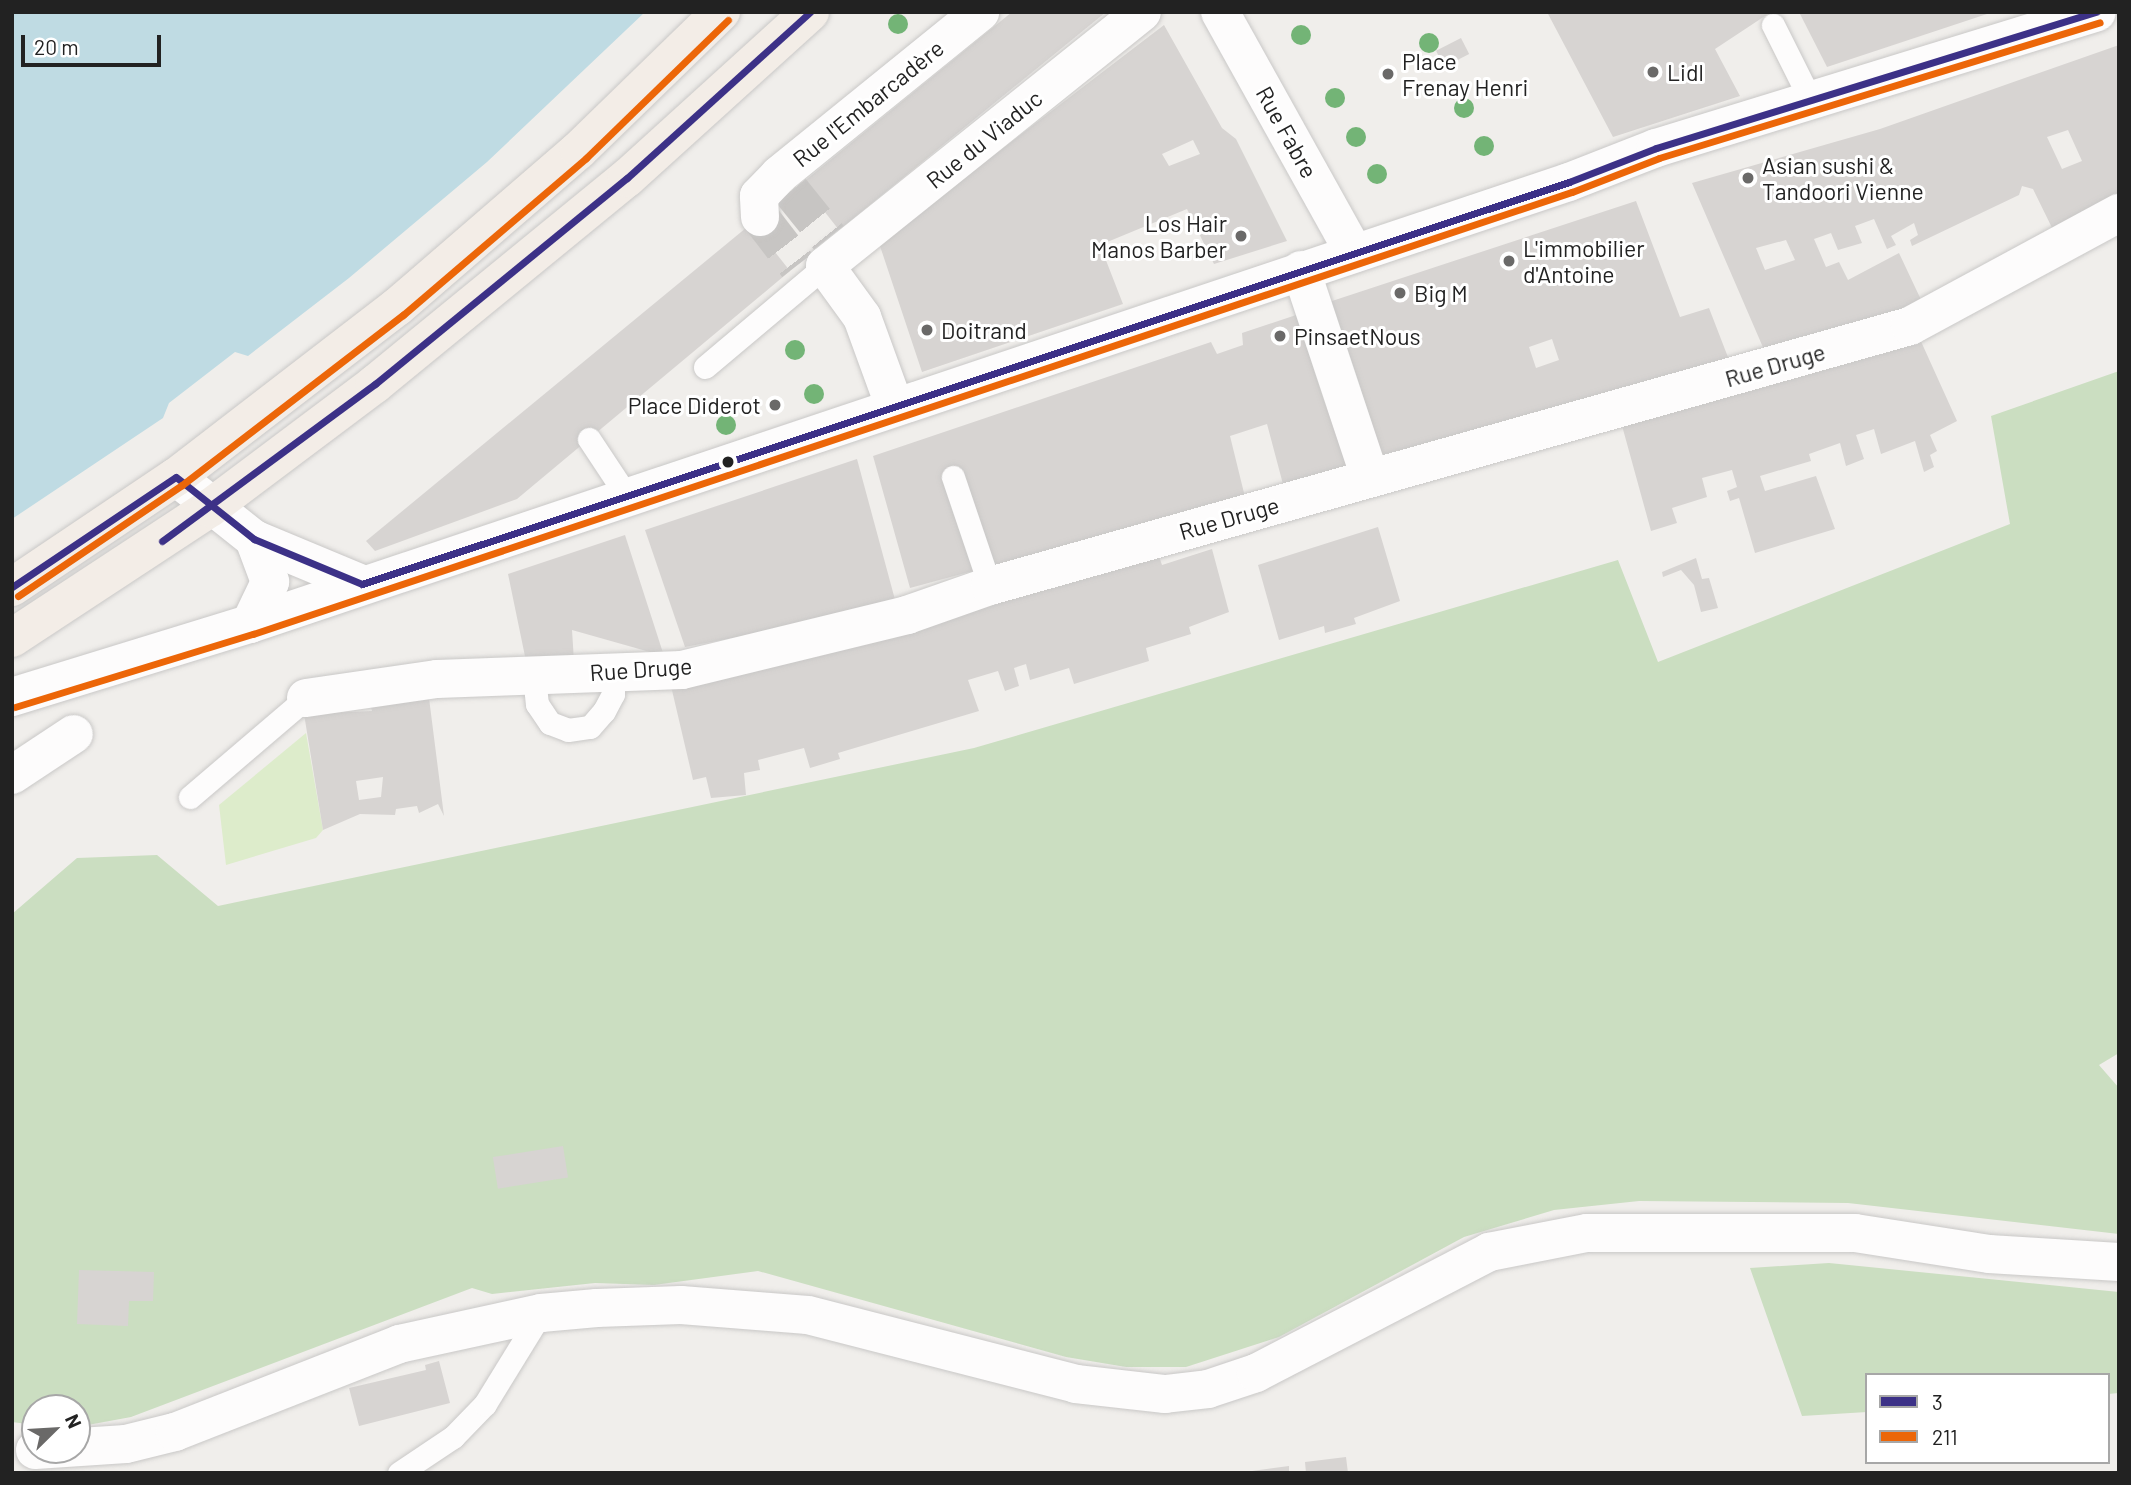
<!DOCTYPE html>
<html>
<head>
<meta charset="utf-8">
<style>
  body { margin:0 }
  #map { position:relative; width:2131px; height:1485px; overflow:hidden; background:#f0eeeb; font-family:Barlow,sans-serif }
  div>[style] { position:absolute }
  [style*='--x'] { left:calc(var(--x)*1px); top:calc(var(--y)*1px); width:calc(var(--w)*1px); rotate:calc(var(--a)*1deg) }
  .grass>* { inset:0; background:#ddeccb }
  .forest>* { inset:0; background:#cbdec1 }
  .water>* { inset:0; background:#bfdbe3 }
  .building>* { inset:0; background:#d7d4d2; transform-origin:0 0 }
  .minor-tunnel>* { height:38px; margin-top:-19px; transform-origin:0; background:repeating-linear-gradient(90deg,#c7c5c3 0 38px,transparent 0 57px) }
  .roads { filter:drop-shadow(0 0 2px #c9c8c7) drop-shadow(0 0 2px #c9c8c7) }
  .service>* { height:23px; margin:-11.5px; padding:0 11.5px; transform-origin:11.5px; border-radius:11.5px; background:#fdfcfc }
  .minor>* { height:38px; margin:-19px; padding:0 19px; transform-origin:19px; border-radius:19px; background:#fdfcfc }
  .tertiary>* { height:38px; margin:-19px; padding:0 19px; transform-origin:19px; border-radius:19px; background:#fdfcfc }
  .primary>* { height:38px; margin:-19px; padding:0 19px; transform-origin:19px; border-radius:19px; background:#f3ede7 }
  .bus-1>* { height:7px; margin:-3.5px; padding:0 3.5px; transform-origin:3.5px; border-radius:3.5px; background:#3c3187 }
  .bus-2>* { height:7px; margin:-3.5px; padding:0 3.5px; transform-origin:3.5px; border-radius:3.5px; background:#ec6608 }
  .trees>* { width:20px; height:20px; margin:-10px; border-radius:50%; background:#73b476 }
  .dots>* { width:19px; height:19px; translate:-50% -50%; box-sizing:border-box; border:4px solid #fff; border-radius:50% }
  span { translate:-50% -50%; white-space:nowrap; text-align:center; line-height:1.15; -webkit-text-stroke:6px #fff; paint-order:stroke }
  .poi-label { font-size:23px; color:#222 }
  .left { translate:0 -50%; text-align:left }
  .right { translate:-100% -50%; text-align:right }
  .street-label { font-size:23px; color:#222 }
  .frame { position:absolute; inset:0; border:14px solid #222; pointer-events:none }
  .legend { position:absolute; left:1865px; top:1373px; width:245px; height:91px; box-sizing:border-box; background:#fff; border:2px solid #a7a7a7; margin:0; padding:9px 12px; list-style:none; font-size:21px; color:#222 }
  .legend li { display:flex; align-items:center; gap:14px; height:35px }
  .legend b { width:35px; border:2px solid #a7a7a7 }
  .north { position:absolute; left:21px; top:1394px; width:70px; height:70px; box-sizing:border-box; background:#fff; border:2px solid #a7a7a7; border-radius:50%; rotate:66deg; font-size:19px; font-weight:700; line-height:28px; text-align:center; color:#222 }
  .north::after { content:''; display:block; margin:auto; width:24px; height:32px; background:#6a6968; clip-path:polygon(50% 0,100% 100%,50% 72%,0 100%) }
  .scale { position:absolute; left:21px; top:35px; width:140px; height:32px; box-sizing:border-box; border:4px solid #222; border-top:0; padding-left:9px; font-size:21px; line-height:24px; white-space:nowrap; color:#222; -webkit-text-stroke:5px #fff; paint-order:stroke }
</style>
</head>
<body>
<div id="map">
  <div class="grass">
    <div style="clip-path:polygon(306px 733px,323px 830px,316px 838px,226px 865px,219px 805px)"></div>
  </div>
  <div class="forest">
    <div style="clip-path:polygon(2119px 371px,2119px 1053px,2099px 1065px,2119px 1088px,2119px 1234px,1848px 1203px,1639px 1201px,1554px 1210px,1464px 1237px,1279px 1337px,1186px 1367px,1126px 1367px,1066px 1357px,758px 1271px,654px 1285px,595px 1283px,492px 1294px,472px 1288px,131px 1417px,77px 1427px,77px 1408px,35px 1408px,35px 1425px,12px 1422px,12px 914px,77px 858px,157px 855px,218px 906px,974px 748px,1618px 560px,1658px 662px,2010px 524px,1991px 416px)"></div>
    <div style="clip-path:polygon(1829px 1263px,2119px 1292px,2119px 1393px,2108px 1394px,2108px 1375px,1867px 1375px,1867px 1412px,1802px 1416px,1750px 1268px)"></div>
  </div>
  <div class="water">
    <div style="clip-path:polygon(12px 12px,645px 12px,487px 162px,349px 278px,248px 356px,235px 352px,169px 403px,163px 418px,12px 519px)"></div>
  </div>
  <div class="building">
    <div style="clip-path:polygon(1012px 12px,1106px 12px,839px 230px,802px 183px)"></div>
    <div style="clip-path:polygon(1547px 12px,1771px 12px,1715px 49px,1740px 96px,1613px 137px)"></div>
    <div style="clip-path:polygon(1799px 12px,1990px 12px,1990px 13px,1827px 67px)"></div>
    <div style="clip-path:polygon(evenodd,1164px 25px,1222px 128px,1236px 139px,1287px 241px,1214px 264px,1187px 209px,1100px 245px,1123px 304px,922px 372px,879px 243px,1164px 25px,1193px 140px,1200px 154px,1169px 166px,1162px 154px,1193px 140px)"></div>
    <div style="left:1461px;top:38px;width:18px;height:28px;rotate:63deg"></div>
    <div style="clip-path:polygon(evenodd,2119px 45px,2119px 199px,2056px 236px,2033px 189px,2022px 186px,2019px 195px,1912px 246px,1910px 240px,1918px 235px,1914px 223px,1891px 236px,1896px 245px,1887px 249px,1874px 219px,1855px 226px,1862px 243px,1838px 250px,1831px 233px,1814px 239px,1826px 267px,1839px 262px,1848px 280px,1899px 253px,1923px 304px,1765px 352px,1692px 183px,1880px 129px,2119px 45px,2068px 130px,2082px 161px,2062px 169px,2047px 137px,2068px 130px,2119px 45px,1786px 240px,1795px 260px,1765px 270px,1756px 248px,1786px 240px)"></div>
    <div style="clip-path:polygon(evenodd,1636px 201px,1680px 317px,1709px 308px,1731px 365px,1374px 457px,1329px 302px,1636px 201px,1552px 339px,1559px 360px,1536px 368px,1529px 347px,1552px 339px)"></div>
    <div style="clip-path:polygon(752px 223px,790px 271px,517px 499px,375px 551px,366px 541px)"></div>
    <div style="clip-path:polygon(1308px 311px,1353px 466px,1284px 488px,1267px 424px,1230px 436px,1245px 497px,910px 588px,873px 456px,1211px 342px,1217px 354px,1243px 345px,1242px 333px)"></div>
    <div style="clip-path:polygon(1919px 337px,1957px 421px,1930px 435px,1937px 451px,1930px 455px,1934px 467px,1924px 472px,1915px 441px,1881px 454px,1874px 429px,1856px 435px,1864px 459px,1846px 466px,1840px 443px,1809px 454px,1811px 461px,1760px 476px,1765px 491px,1816px 476px,1835px 529px,1755px 553px,1739px 498px,1730px 501px,1727px 491px,1737px 487px,1732px 470px,1702px 478px,1707px 497px,1672px 508px,1677px 523px,1651px 531px,1621px 422px,1889px 352px)"></div>
    <div style="clip-path:polygon(857px 459px,897px 607px,685px 647px,645px 530px)"></div>
    <div style="clip-path:polygon(1378px 527px,1400px 601px,1354px 618px,1356px 624px,1325px 633px,1324px 626px,1279px 640px,1258px 565px)"></div>
    <div style="clip-path:polygon(625px 535px,664px 656px,572px 630px,574px 661px,527px 666px,508px 574px)"></div>
    <div style="clip-path:polygon(1212px 549px,1229px 612px,1189px 627px,1191px 634px,1146px 648px,1149px 661px,1074px 684px,1069px 668px,1030px 680px,1026px 664px,1014px 668px,1019px 686px,1005px 691px,998px 671px,968px 680px,979px 711px,838px 753px,840px 759px,810px 768px,804px 748px,758px 760px,760px 770px,744px 773px,746px 795px,711px 798px,706px 777px,693px 780px,671px 686px,1159px 556px,1162px 565px)"></div>
    <div style="clip-path:polygon(1696px 558px,1702px 579px,1709px 578px,1718px 608px,1701px 612px,1694px 585px,1681px 570px,1663px 577px,1662px 572px)"></div>
    <div style="clip-path:polygon(evenodd,429px 698px,444px 816px,438px 804px,419px 813px,417px 806px,396px 809px,395px 815px,360px 814px,323px 830px,304px 714px,372px 711px,370px 703px,429px 698px,383px 777px,381px 797px,359px 800px,356px 781px,383px 777px)"></div>
    <div style="left:563px;top:1146px;width:32px;height:71px;rotate:81deg"></div>
    <div style="clip-path:polygon(79px 1270px,154px 1272px,153px 1301px,129px 1301px,128px 1326px,77px 1324px)"></div>
    <div style="clip-path:polygon(439px 1361px,450px 1403px,359px 1426px,349px 1388px,426px 1370px,425px 1365px)"></div>
    <div style="clip-path:polygon(1346px 1457px,1348px 1473px,1306px 1473px,1305px 1462px)"></div>
    <div style="clip-path:polygon(1289px 1466px,1289px 1473px,1252px 1473px,1252px 1471px)"></div>
  </div>
  <div class="minor-tunnel">
    <div style="--x:791;--y:191;--w:60;--a:51"></div>
    <div style="--x:760;--y:217;--w:61;--a:52.4"></div>
  </div>
  <div class="roads">
    <div class="service">
      <div style="--x:1773;--y:25;--w:85;--a:63.4"></div>
      <div style="--x:705;--y:367;--w:157;--a:-40.1"></div>
      <div style="--x:589;--y:439;--w:67;--a:56.5"></div>
      <div style="--x:953;--y:477;--w:115;--a:71.3"></div>
      <div style="--x:534;--y:676;--w:28;--a:84"></div>
      <div style="--x:537;--y:704;--w:23;--a:56"></div>
      <div style="--x:550;--y:723;--w:19;--a:21"></div>
      <div style="--x:568;--y:730;--w:22;--a:-8"></div>
      <div style="--x:590;--y:727;--w:21;--a:-49"></div>
      <div style="--x:604;--y:711;--w:19;--a:-62"></div>
      <div style="--x:613;--y:694;--w:22;--a:-90"></div>
      <div style="--x:190;--y:797;--w:153;--a:-40.5"></div>
      <div style="--x:399;--y:1473;--w:65;--a:-33.7"></div>
      <div style="--x:453;--y:1437;--w:46;--a:-45.9"></div>
      <div style="--x:485;--y:1404;--w:107;--a:-58.4"></div>
    </div>
    <div class="minor">
      <div style="--x:1220;--y:12;--w:276;--a:60.9"></div>
      <div style="--x:760;--y:217;--w:21;--a:-93"></div>
      <div style="--x:759;--y:196;--w:29;--a:-46"></div>
      <div style="--x:779;--y:175;--w:259;--a:-39"></div>
      <div style="--x:825;--y:266;--w:406;--a:-38.7"></div>
      <div style="--x:825;--y:266;--w:63;--a:54"></div>
      <div style="--x:862;--y:317;--w:94;--a:70"></div>
      <div style="--x:1301;--y:270;--w:219;--a:71.6"></div>
      <div style="--x:306;--y:698;--w:132;--a:-8.3"></div>
      <div style="--x:437;--y:679;--w:245;--a:-2.1"></div>
      <div style="--x:682;--y:670;--w:232;--a:-13.7"></div>
      <div style="--x:907;--y:615;--w:88;--a:-19.3"></div>
      <div style="--x:990;--y:586;--w:956;--a:-15.78"></div>
      <div style="--x:1910;--y:326;--w:238;--a:-28.4"></div>
      <div style="--x:12;--y:775;--w:74;--a:-33.5"></div>
      <div style="--x:35;--y:1450;--w:91;--a:-3.8"></div>
      <div style="--x:126;--y:1444;--w:50;--a:-13.8"></div>
      <div style="--x:175;--y:1432;--w:241;--a:-21.4"></div>
      <div style="--x:399;--y:1344;--w:145;--a:-12.3"></div>
      <div style="--x:541;--y:1313;--w:56;--a:-5.1"></div>
      <div style="--x:597;--y:1308;--w:84;--a:-2"></div>
      <div style="--x:681;--y:1305;--w:127;--a:4.5"></div>
      <div style="--x:808;--y:1315;--w:277;--a:14.4"></div>
      <div style="--x:1076;--y:1384;--w:90;--a:6.4"></div>
      <div style="--x:1165;--y:1394;--w:43;--a:-6.6"></div>
      <div style="--x:1208;--y:1389;--w:51;--a:-18.4"></div>
      <div style="--x:1256;--y:1373;--w:263;--a:-27.4"></div>
      <div style="--x:1489;--y:1252;--w:100;--a:-11"></div>
      <div style="--x:1587;--y:1233;--w:268;--a:0"></div>
      <div style="--x:1855;--y:1233;--w:136;--a:8.9"></div>
      <div style="--x:1989;--y:1254;--w:130;--a:3.5"></div>
    </div>
    <div class="tertiary">
      <div style="--x:176;--y:477;--w:100;--a:38.5"></div>
      <div style="--x:254;--y:539;--w:117;--a:22.6"></div>
      <div style="--x:250;--y:624;--w:47;--a:-64.5"></div>
      <div style="--x:270;--y:582;--w:46;--a:-110.4"></div>
      <div style="--x:12;--y:697;--w:249;--a:-17.1"></div>
      <div style="--x:250;--y:624;--w:1391;--a:-18.53"></div>
      <div style="--x:1569;--y:182;--w:93;--a:-21.3"></div>
      <div style="--x:1656;--y:148;--w:461;--a:-17.1"></div>
    </div>
    <div class="primary">
      <div style="--x:12;--y:587;--w:197;--a:-33.9"></div>
      <div style="--x:176;--y:477;--w:279;--a:-37.6"></div>
      <div style="--x:397;--y:307;--w:240;--a:-40.8"></div>
      <div style="--x:579;--y:150;--w:198;--a:-44.2"></div>
      <div style="--x:12;--y:638;--w:237;--a:-33.3"></div>
      <div style="--x:210;--y:508;--w:206;--a:-36.9"></div>
      <div style="--x:375;--y:384;--w:325;--a:-39.3"></div>
      <div style="--x:627;--y:178;--w:247;--a:-42.2"></div>
    </div>
  </div>
  <div class="bus-1">
    <div style="--x:162;--y:541;--w:265;--a:-36.4"></div>
    <div style="--x:375;--y:384;--w:325;--a:-39.3"></div>
    <div style="--x:627;--y:178;--w:247;--a:-42.2"></div>
    <div style="--x:12;--y:587;--w:197;--a:-33.9"></div>
    <div style="--x:176;--y:477;--w:100;--a:38.5"></div>
    <div style="--x:254;--y:539;--w:117;--a:22.6"></div>
    <div style="--x:362;--y:584;--w:1272;--a:-18.42"></div>
    <div style="--x:1569;--y:182;--w:93;--a:-21.3"></div>
    <div style="--x:1656;--y:148;--w:461;--a:-17.2"></div>
  </div>
  <div class="bus-2">
    <div style="--x:18;--y:596;--w:198;--a:-34.1"></div>
    <div style="--x:182;--y:485;--w:279;--a:-37.6"></div>
    <div style="--x:403;--y:315;--w:241;--a:-40.6"></div>
    <div style="--x:586;--y:158;--w:198;--a:-44.2"></div>
    <div style="--x:15;--y:707;--w:249;--a:-17.1"></div>
    <div style="--x:253;--y:634;--w:1391;--a:-18.53"></div>
    <div style="--x:1572;--y:192;--w:93;--a:-21.3"></div>
    <div style="--x:1659;--y:158;--w:461;--a:-17.1"></div>
  </div>
  <div class="trees">
    <div style="left:898px;top:24px"></div>
    <div style="left:1301px;top:35px"></div>
    <div style="left:1429px;top:43px"></div>
    <div style="left:1335px;top:98px"></div>
    <div style="left:1464px;top:108px"></div>
    <div style="left:1356px;top:137px"></div>
    <div style="left:1484px;top:146px"></div>
    <div style="left:1377px;top:174px"></div>
    <div style="left:795px;top:350px"></div>
    <div style="left:814px;top:394px"></div>
    <div style="left:726px;top:425px"></div>
  </div>
  <div class="dots">
    <div style="left:1653px;top:72px;background:#6a6968"></div>
    <div style="left:1388px;top:74px;background:#6a6968"></div>
    <div style="left:1748px;top:178px;background:#6a6968"></div>
    <div style="left:1241px;top:236px;background:#6a6968"></div>
    <div style="left:1509px;top:261px;background:#6a6968"></div>
    <div style="left:1400px;top:293px;background:#6a6968"></div>
    <div style="left:927px;top:330px;background:#6a6968"></div>
    <div style="left:1280px;top:336px;background:#6a6968"></div>
    <div style="left:775px;top:405px;background:#6a6968"></div>
    <div style="left:728px;top:462px;background:#222"></div>
  </div>
  <div class="poi-label">
    <span class="left" style="left:1402px;top:74px">Place<br>Frenay Henri</span>
    <span class="left" style="left:1667px;top:72px">Lidl</span>
    <span class="left" style="left:1762px;top:178px">Asian sushi &amp;<br>Tandoori Vienne</span>
    <span class="right" style="left:1227px;top:236px">Los Hair<br>Manos Barber</span>
    <span class="left" style="left:1523px;top:261px">L'immobilier<br>d'Antoine</span>
    <span class="left" style="left:1414px;top:293px">Big M</span>
    <span class="left" style="left:941px;top:330px">Doitrand</span>
    <span class="left" style="left:1294px;top:336px">PinsaetNous</span>
    <span class="right" style="left:761px;top:405px">Place Diderot</span>
  </div>
  <div class="street-label">
    <span style="left:868px;top:103px;rotate:-39deg">Rue l'Embarcadère</span>
    <span style="left:1287px;top:132px;rotate:61deg">Rue Fabre</span>
    <span style="left:984px;top:139px;rotate:-39deg">Rue du Viaduc</span>
    <span style="left:1775px;top:365px;rotate:-16deg">Rue Druge</span>
    <span style="left:1229px;top:518px;rotate:-16deg">Rue Druge</span>
    <span style="left:641px;top:669px;rotate:-4deg">Rue Druge</span>
  </div>
  <div class="frame"></div>
  <ul class="legend">
  <li><b style="height:9px;background:#3c3187"></b>3</li>
  <li><b style="height:9px;background:#ec6608"></b>211</li>
  </ul>
  <div class="north">N</div>
  <div class="scale">20 m</div>
</div>
</body>
</html>
